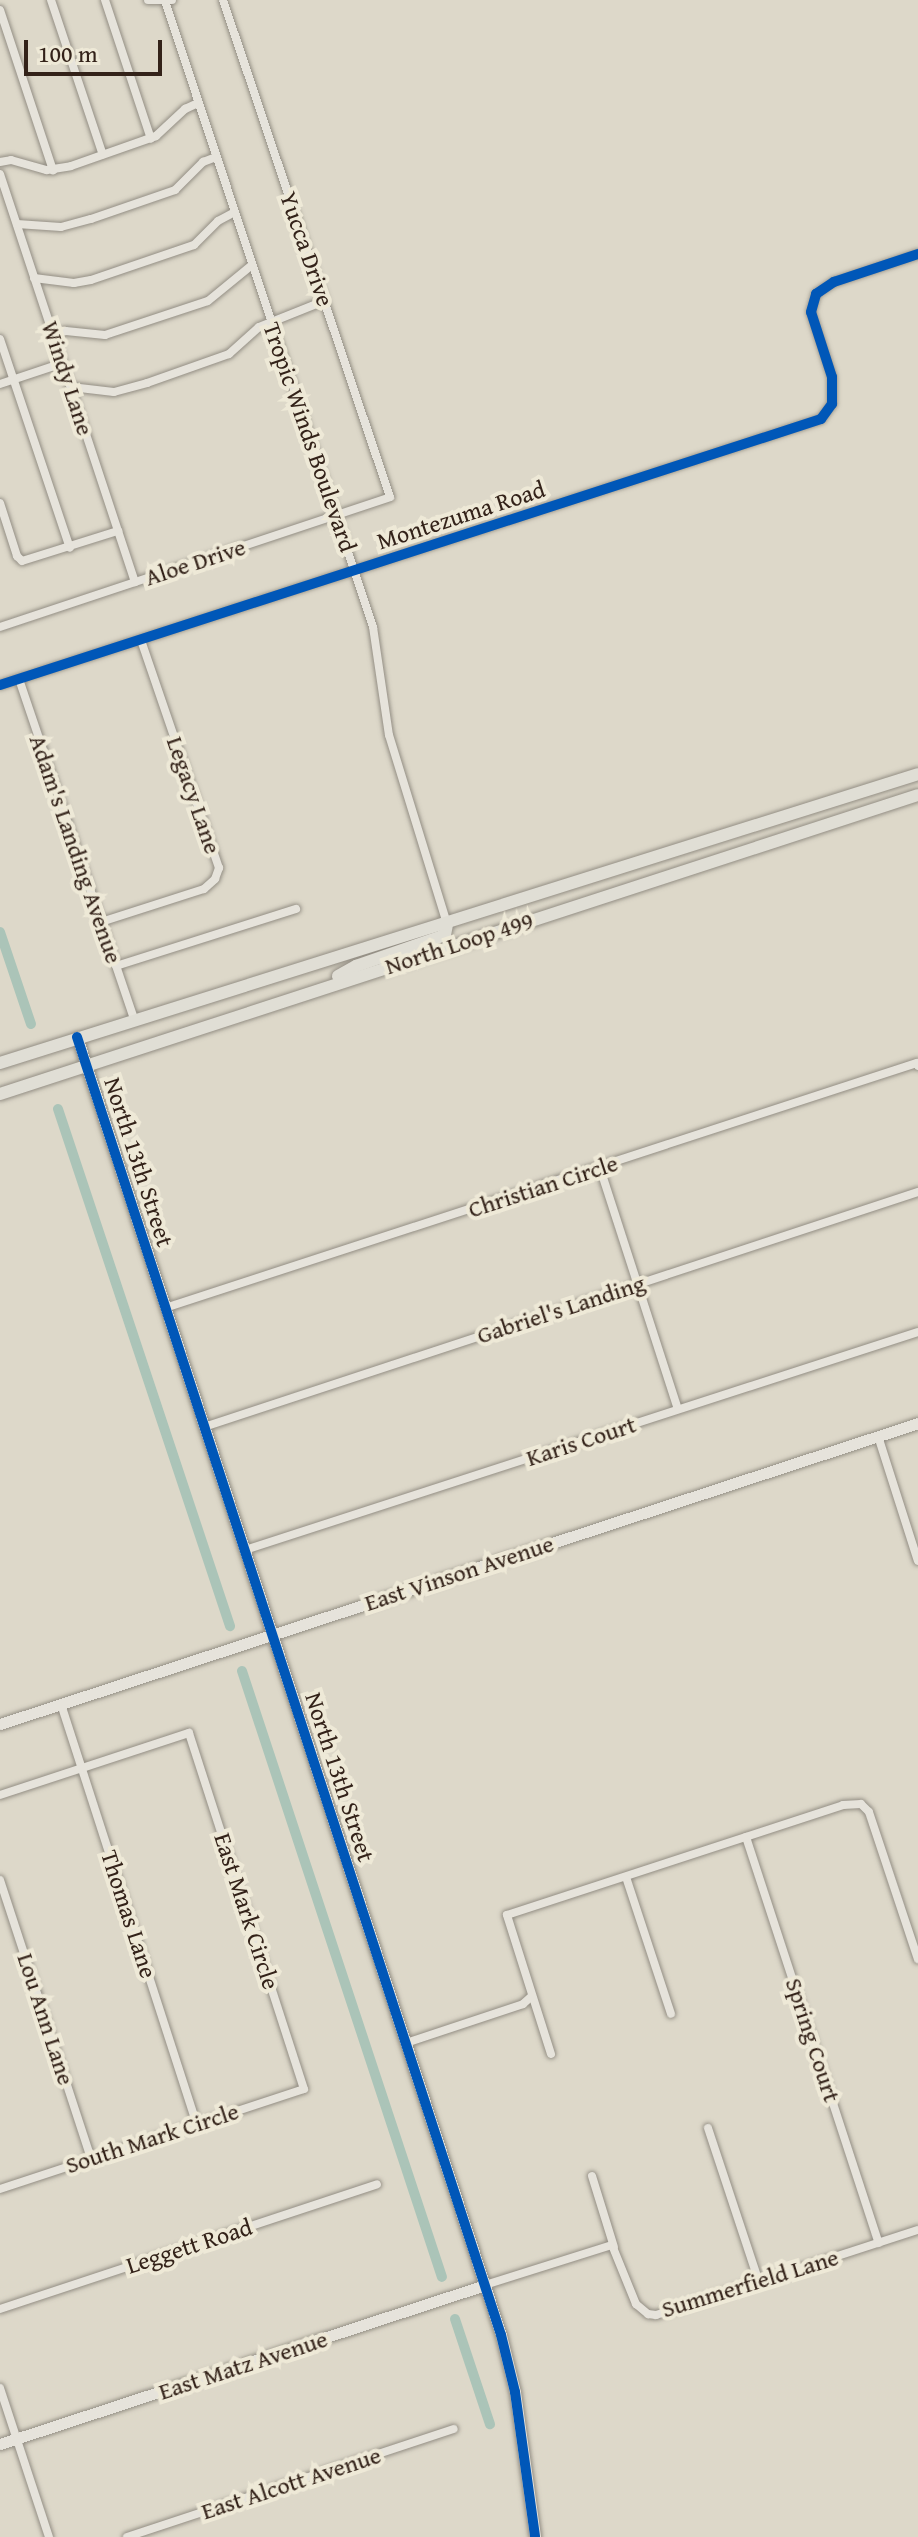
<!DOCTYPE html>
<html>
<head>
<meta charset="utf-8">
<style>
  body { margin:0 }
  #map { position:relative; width:918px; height:2537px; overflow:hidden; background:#ddd8c9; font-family:"Gentium Book Plus",serif }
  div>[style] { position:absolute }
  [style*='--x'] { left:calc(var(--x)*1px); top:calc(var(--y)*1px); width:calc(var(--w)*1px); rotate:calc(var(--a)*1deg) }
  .canal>* { height:10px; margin:-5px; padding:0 5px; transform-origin:5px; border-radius:5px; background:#abc4b8 }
  .roads { filter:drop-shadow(0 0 2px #938e84) drop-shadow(0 0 2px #938e84) }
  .street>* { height:8px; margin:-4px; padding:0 4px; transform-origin:4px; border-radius:4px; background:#e6e3db }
  .secondary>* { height:11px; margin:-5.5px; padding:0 5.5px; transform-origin:5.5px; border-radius:5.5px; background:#e6e3db }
  .primary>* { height:12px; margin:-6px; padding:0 6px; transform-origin:6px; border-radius:6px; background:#e0ded5 }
  .cycleway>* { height:10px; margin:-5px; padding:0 5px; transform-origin:5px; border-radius:5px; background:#0057b8 }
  span { translate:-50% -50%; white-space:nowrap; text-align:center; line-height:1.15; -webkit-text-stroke:8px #eee9d7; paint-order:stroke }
  .street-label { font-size:24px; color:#332219 }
  .scale { position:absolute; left:24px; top:40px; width:138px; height:36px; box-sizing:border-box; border:4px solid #332219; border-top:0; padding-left:10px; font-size:24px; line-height:28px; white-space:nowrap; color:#332219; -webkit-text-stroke:6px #eee9d7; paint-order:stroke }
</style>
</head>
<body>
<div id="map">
  <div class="canal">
    <div style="--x:0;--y:932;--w:97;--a:71.4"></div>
    <div style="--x:58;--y:1109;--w:545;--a:71.6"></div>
    <div style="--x:242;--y:1671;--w:638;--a:71.74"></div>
    <div style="--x:455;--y:2319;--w:111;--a:71.6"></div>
  </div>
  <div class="roads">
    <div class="street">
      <div style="--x:51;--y:0;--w:163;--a:71.5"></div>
      <div style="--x:105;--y:0;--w:146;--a:71.7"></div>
      <div style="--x:148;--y:0;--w:24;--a:0"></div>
      <div style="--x:165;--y:1;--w:660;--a:71.62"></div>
      <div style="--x:373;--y:627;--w:109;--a:81.6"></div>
      <div style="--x:389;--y:735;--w:198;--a:72.9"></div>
      <div style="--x:0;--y:10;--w:169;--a:71.7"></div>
      <div style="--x:0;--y:162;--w:11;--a:-10"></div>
      <div style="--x:11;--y:160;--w:37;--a:16"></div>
      <div style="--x:47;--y:170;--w:24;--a:-9"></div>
      <div style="--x:71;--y:166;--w:90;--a:-19.4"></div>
      <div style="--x:156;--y:136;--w:40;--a:-43"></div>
      <div style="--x:185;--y:109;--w:14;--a:-25"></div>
      <div style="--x:0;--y:174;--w:430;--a:71.7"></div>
      <div style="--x:17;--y:224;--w:44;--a:3.9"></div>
      <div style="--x:61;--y:227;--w:31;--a:-15"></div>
      <div style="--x:91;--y:219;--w:89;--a:-19"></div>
      <div style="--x:175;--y:190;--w:40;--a:-45"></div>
      <div style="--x:203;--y:162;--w:14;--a:-21"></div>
      <div style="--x:34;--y:278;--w:40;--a:7.1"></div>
      <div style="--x:74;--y:283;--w:17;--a:-10"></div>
      <div style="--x:91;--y:280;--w:109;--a:-18.8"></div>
      <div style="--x:194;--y:245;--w:34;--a:-45"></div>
      <div style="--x:218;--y:221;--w:19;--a:-28"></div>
      <div style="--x:53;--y:334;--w:13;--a:-13"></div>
      <div style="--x:66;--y:331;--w:39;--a:6"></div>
      <div style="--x:105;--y:335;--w:108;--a:-18.3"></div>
      <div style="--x:208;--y:301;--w:57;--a:-39.3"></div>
      <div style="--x:0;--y:339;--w:220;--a:71.5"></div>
      <div style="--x:0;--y:384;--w:66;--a:-18.4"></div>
      <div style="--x:71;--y:387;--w:43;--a:6.6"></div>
      <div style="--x:114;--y:392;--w:34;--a:-15"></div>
      <div style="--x:147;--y:383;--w:87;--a:-19.5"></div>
      <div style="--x:229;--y:354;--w:40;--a:-42"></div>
      <div style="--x:259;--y:327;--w:70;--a:-21.8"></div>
      <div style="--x:0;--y:503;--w:56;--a:72.2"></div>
      <div style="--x:17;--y:556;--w:7;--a:45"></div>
      <div style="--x:22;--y:561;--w:101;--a:-17.4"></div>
      <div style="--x:0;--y:627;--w:411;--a:-18.4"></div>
      <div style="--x:390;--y:497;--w:524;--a:-108.57"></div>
      <div style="--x:19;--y:679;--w:358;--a:71.3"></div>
      <div style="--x:0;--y:685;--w:863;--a:-17.95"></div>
      <div style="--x:821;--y:419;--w:19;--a:-54"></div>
      <div style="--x:832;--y:404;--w:27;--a:-90"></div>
      <div style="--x:832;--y:377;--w:68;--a:-107.9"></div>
      <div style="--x:811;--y:312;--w:19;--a:-74"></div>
      <div style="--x:816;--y:294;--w:22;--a:-34"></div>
      <div style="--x:834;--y:282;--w:89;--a:-18.4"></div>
      <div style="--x:101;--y:922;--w:108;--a:-17.8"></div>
      <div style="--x:204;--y:889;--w:15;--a:-42"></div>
      <div style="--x:215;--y:879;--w:12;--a:-70"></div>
      <div style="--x:219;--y:868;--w:241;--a:-108.9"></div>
      <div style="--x:116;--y:966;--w:189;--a:-17.6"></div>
      <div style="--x:600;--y:1168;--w:253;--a:72.1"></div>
      <div style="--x:165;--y:1308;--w:791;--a:-18.05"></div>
      <div style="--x:917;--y:1063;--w:3;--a:72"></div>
      <div style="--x:204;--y:1427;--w:752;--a:-18.22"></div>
      <div style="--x:878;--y:1436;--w:131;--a:72.3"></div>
      <div style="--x:245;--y:1550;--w:707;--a:-17.95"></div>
      <div style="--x:61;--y:1704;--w:441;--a:72.1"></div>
      <div style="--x:0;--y:1795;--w:199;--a:-18.2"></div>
      <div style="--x:189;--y:1733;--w:374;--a:72.1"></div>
      <div style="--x:304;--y:2089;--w:320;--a:161.8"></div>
      <div style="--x:746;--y:1837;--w:427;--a:71.9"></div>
      <div style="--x:626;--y:1877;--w:144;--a:71.8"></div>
      <div style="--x:0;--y:1880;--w:293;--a:71.9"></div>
      <div style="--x:406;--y:2043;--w:123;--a:-18.4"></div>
      <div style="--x:523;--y:2004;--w:12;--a:-42"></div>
      <div style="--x:551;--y:2054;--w:146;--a:-107.6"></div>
      <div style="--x:507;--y:1915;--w:354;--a:-18.1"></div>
      <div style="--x:843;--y:1805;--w:18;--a:-3"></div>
      <div style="--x:861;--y:1804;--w:11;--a:45"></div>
      <div style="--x:869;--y:1812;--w:155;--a:71.6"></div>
      <div style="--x:708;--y:2128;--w:162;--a:71.7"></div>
      <div style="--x:592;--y:2176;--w:74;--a:72.8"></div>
      <div style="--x:485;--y:2285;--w:133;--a:-17.5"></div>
      <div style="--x:612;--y:2245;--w:64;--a:67.9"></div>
      <div style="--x:636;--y:2304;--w:16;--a:40"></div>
      <div style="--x:648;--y:2314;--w:8;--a:7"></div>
      <div style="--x:656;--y:2315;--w:275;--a:-18"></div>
      <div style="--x:0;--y:2309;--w:397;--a:-18.3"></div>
      <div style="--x:0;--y:2388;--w:157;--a:71.8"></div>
      <div style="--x:127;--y:2537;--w:344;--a:-18.3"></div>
    </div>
    <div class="secondary">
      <div style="--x:77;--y:1037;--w:1365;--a:71.91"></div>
      <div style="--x:501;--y:2335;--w:59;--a:76.2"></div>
      <div style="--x:515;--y:2392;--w:146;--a:82.1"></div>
      <div style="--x:0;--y:1724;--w:966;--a:-18.15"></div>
      <div style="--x:0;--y:2444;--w:510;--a:-18.15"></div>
    </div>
    <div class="primary">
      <div style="--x:338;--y:976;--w:21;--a:-29"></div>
      <div style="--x:356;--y:966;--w:94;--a:-19.2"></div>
      <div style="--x:445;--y:935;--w:10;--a:-79"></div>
      <div style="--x:0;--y:1063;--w:962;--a:-17.47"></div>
      <div style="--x:0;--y:1094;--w:965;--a:-18.04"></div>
    </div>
  </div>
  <div class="cycleway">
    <div style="--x:0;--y:685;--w:863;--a:-17.95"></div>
    <div style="--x:821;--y:419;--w:19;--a:-54"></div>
    <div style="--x:832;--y:404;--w:27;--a:-90"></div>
    <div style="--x:832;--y:377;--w:68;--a:-107.9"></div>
    <div style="--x:811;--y:312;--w:19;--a:-74"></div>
    <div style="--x:816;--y:294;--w:22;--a:-34"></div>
    <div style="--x:834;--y:282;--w:89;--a:-18.4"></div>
    <div style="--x:77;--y:1037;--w:1365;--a:71.91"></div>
    <div style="--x:501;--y:2335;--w:59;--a:76.2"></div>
    <div style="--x:515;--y:2392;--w:146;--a:82.1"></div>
  </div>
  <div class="street-label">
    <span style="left:307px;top:249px;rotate:71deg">Yucca Drive</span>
    <span style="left:68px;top:378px;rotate:72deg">Windy Lane</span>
    <span style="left:310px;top:437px;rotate:71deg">Tropic Winds Boulevard</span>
    <span style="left:461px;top:515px;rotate:-18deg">Montezuma Road</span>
    <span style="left:195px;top:562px;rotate:-18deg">Aloe Drive</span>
    <span style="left:194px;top:795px;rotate:71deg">Legacy Lane</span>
    <span style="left:76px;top:849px;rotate:71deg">Adam's Landing Avenue</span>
    <span style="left:459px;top:943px;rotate:-18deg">North Loop 499</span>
    <span style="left:139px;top:1162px;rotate:72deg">North 13th Street</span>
    <span style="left:543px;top:1186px;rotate:-18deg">Christian Circle</span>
    <span style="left:561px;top:1309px;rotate:-18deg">Gabriel's Landing</span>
    <span style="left:581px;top:1441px;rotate:-18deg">Karis Court</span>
    <span style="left:459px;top:1573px;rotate:-18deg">East Vinson Avenue</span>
    <span style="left:340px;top:1777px;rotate:72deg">North 13th Street</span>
    <span style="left:247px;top:1911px;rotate:72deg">East Mark Circle</span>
    <span style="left:129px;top:1914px;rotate:72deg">Thomas Lane</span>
    <span style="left:46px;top:2019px;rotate:72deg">Lou Ann Lane</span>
    <span style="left:813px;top:2040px;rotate:72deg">Spring Court</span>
    <span style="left:152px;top:2138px;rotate:-18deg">South Mark Circle</span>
    <span style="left:189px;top:2246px;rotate:-18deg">Leggett Road</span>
    <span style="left:750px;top:2283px;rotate:-17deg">Summerfield Lane</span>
    <span style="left:243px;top:2365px;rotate:-18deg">East Matz Avenue</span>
    <span style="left:291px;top:2483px;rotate:-18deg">East Alcott Avenue</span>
  </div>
  <div class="scale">100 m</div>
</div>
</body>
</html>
